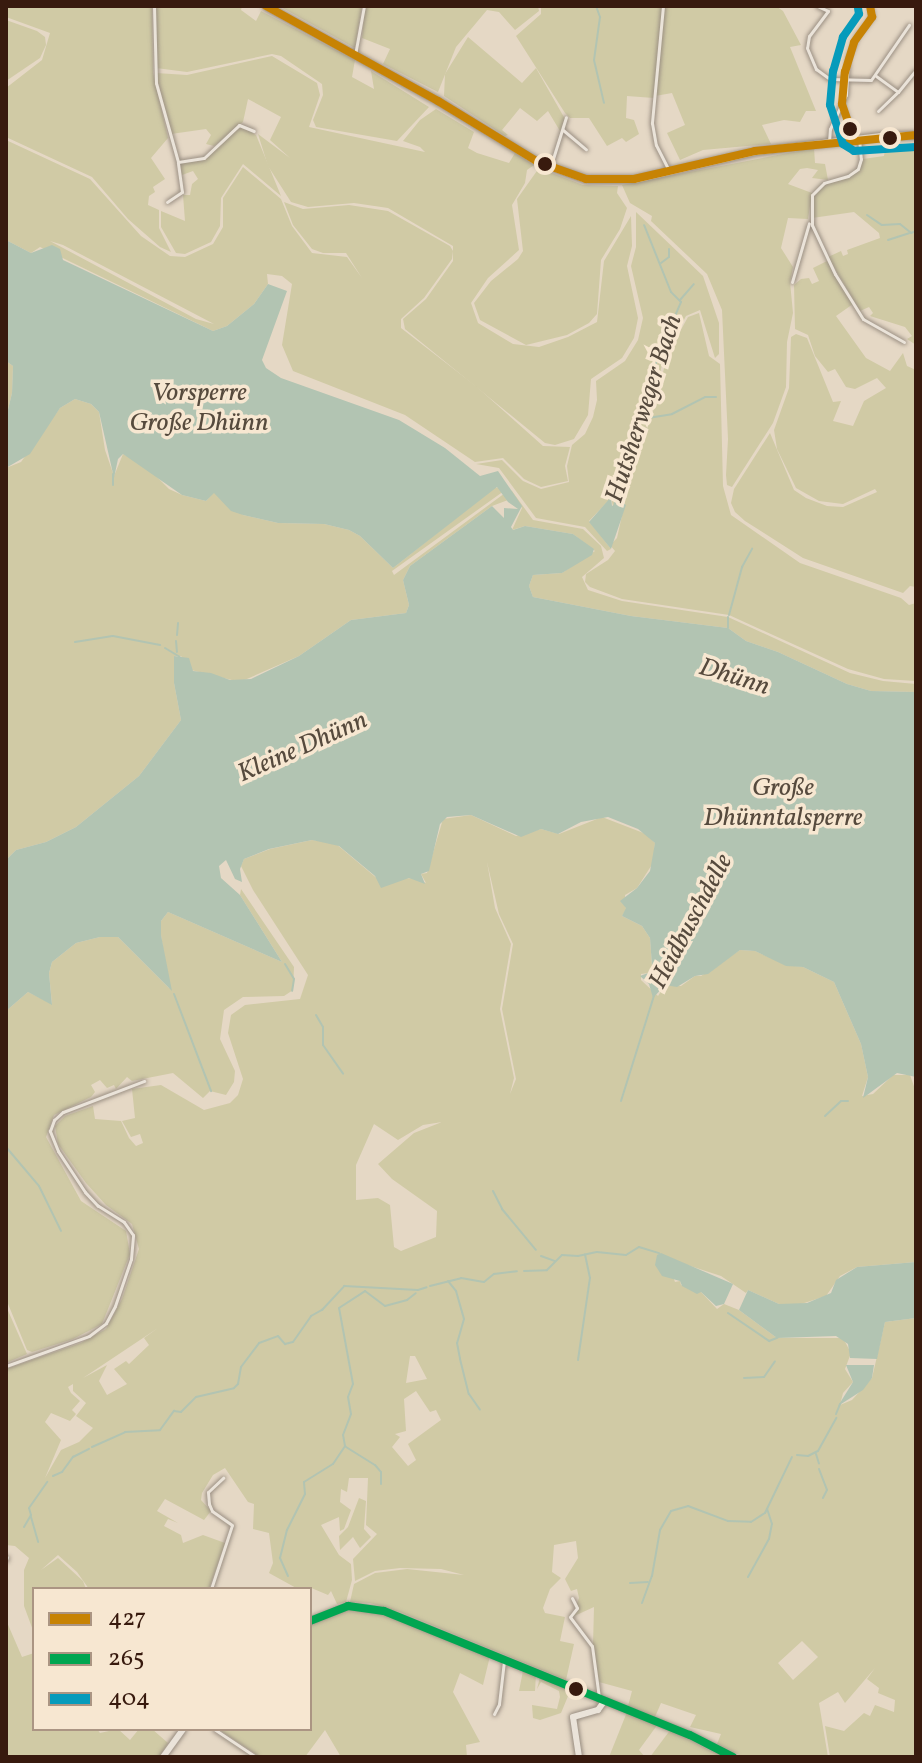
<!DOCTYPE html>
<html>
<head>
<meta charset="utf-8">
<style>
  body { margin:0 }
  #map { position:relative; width:922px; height:1763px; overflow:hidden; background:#e5d8c5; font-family:Vollkorn,serif }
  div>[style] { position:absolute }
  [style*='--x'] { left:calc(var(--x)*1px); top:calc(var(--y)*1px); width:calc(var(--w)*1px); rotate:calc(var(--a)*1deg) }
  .green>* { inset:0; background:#d0caa5 }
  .water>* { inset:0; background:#b2c4b2 }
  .stream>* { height:2px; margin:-1px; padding:0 1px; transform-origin:1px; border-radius:1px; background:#b2c4b2 }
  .roads { filter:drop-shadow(0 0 2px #978c80) drop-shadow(0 0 2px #978c80) }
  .street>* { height:3px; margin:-1.5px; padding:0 1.5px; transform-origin:1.5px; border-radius:1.5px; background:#eae3d9 }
  .secondary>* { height:6px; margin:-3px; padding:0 3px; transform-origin:3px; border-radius:3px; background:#eae3d9 }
  .primary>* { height:7px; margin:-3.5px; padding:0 3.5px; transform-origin:3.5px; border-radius:3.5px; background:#ddd3c4 }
  .bus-1>* { height:8px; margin:-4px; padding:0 4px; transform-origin:4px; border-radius:4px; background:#c78304 }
  .bus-2>* { height:8px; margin:-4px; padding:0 4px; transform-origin:4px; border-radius:4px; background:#00a651 }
  .bus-3>* { height:8px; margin:-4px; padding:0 4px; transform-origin:4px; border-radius:4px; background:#069bbb }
  .dots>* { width:22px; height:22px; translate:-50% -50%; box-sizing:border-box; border:4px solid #f7e7d1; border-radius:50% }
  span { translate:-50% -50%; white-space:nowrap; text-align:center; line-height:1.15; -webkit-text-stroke:7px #f7e7d1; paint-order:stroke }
  .water-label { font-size:26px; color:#564a3d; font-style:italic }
  .frame { position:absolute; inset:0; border:8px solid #381a0e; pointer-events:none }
  .legend { position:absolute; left:32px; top:1587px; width:280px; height:144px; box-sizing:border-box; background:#f7e7d1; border:2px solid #ab9583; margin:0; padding:10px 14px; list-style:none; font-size:24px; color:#381a0e }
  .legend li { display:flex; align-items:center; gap:16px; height:40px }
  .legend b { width:40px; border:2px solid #ab9583 }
</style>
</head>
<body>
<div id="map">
  <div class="green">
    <div style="clip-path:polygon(6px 6px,152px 6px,153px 73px,168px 138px,151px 158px,165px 179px,153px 187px,155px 192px,149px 196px,148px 205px,159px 210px,159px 228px,171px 252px,160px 247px,128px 219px,92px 177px,6px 137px,6px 88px,42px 60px,50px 33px,6px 17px)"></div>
    <div style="clip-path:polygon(155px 6px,242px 6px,241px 10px,256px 21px,261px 11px,355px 60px,352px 77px,374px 89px,371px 71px,429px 107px,397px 141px,316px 127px,313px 120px,323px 95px,322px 84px,281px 56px,272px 54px,187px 72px,156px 68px)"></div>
    <div style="clip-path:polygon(279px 6px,362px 6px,355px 47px,353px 47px)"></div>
    <div style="clip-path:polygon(365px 6px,538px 6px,539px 11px,515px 30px,499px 12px,487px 10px,456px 47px,438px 92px,383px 64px,390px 49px,362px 38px)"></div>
    <div style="clip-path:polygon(541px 6px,662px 6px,654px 98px,627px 96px,626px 118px,634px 120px,639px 134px,626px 142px,622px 138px,607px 146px,589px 118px,570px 118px,565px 113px,516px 36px,541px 14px)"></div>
    <div style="clip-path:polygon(664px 6px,776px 6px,783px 11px,801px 45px,790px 47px,816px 111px,806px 111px,800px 122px,784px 120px,762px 125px,771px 144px,703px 150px,680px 160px,667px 133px,685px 125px,672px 93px,655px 96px)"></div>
    <div style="clip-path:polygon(6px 20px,37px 31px,45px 37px,46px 45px,40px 58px,6px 81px)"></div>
    <div style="clip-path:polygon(468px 37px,522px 83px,536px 68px,565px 119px,560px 131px,548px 111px,537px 121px,520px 108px,502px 130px,508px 135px,505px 136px,444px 96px,445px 74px)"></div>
    <div style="clip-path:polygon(272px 56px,317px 83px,320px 95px,309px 127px,425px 152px,420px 147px,403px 141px,420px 120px,436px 109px,474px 132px,468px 148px,477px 153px,509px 163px,515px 153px,534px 165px,527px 170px,525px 183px,512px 205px,519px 250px,488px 278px,471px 303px,478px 323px,513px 344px,539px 347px,568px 337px,597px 322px,604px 261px,631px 216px,632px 246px,627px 266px,638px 318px,634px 338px,622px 358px,591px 379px,588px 415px,574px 439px,555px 445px,545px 443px,405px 329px,403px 319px,426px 299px,453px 261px,453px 246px,388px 208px,354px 203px,308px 207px,291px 202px,268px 166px,258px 134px,290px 158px,270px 140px,281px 117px,248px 99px,243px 122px,214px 146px,206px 144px,211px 135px,206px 129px,171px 134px,156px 73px,187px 75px)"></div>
    <div style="clip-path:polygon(243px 127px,256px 135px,281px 196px,243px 164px,221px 198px,220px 226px,211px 242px,185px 254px,176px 253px,161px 227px,161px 211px,185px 221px,183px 195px,190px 195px,192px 184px,198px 179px,193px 171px,182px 175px,180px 163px,203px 160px,226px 135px)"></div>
    <div style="clip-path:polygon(evenodd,6px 140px,90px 179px,141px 236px,170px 256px,185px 257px,213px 244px,223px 227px,223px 198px,243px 167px,281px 199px,292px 226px,312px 253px,347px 257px,362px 278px,346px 253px,323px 253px,312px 249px,293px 225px,284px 202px,303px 209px,349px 205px,388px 211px,450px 246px,453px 251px,452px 259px,424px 298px,401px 319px,401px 328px,477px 387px,543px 446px,570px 447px,565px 466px,568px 481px,541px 487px,524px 479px,503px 458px,475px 462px,405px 415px,293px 371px,282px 345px,292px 284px,282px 276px,267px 274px,268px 284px,254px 304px,227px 326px,213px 331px,40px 247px,31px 253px,6px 240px,6px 140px,50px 241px,63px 245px,214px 324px,196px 319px,50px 241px)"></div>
    <div style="clip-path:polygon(886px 142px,916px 145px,916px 345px,907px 339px,912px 336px,905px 327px,870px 316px,873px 313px,869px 307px,860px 311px,828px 257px,841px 251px,843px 256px,848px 254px,847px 250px,880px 238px,879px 233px,854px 212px,812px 218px,813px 195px,821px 186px,852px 175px,863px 159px,884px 156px)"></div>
    <div style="clip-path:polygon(814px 148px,815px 163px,825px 164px,828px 180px,812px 178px,818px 170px,807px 168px,800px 169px,788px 184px,812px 193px,808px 219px,788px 218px,781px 248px,793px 267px,790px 282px,793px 313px,787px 342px,786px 387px,773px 423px,732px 487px,727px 485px,726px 475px,728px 439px,722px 310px,707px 274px,651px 221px,652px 216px,630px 203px,622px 185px)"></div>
    <div style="clip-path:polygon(539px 168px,583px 185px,618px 186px,617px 193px,627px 208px,620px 229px,601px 260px,597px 314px,589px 323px,567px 335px,526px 345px,480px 320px,474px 303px,491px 281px,518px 259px,523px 251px,517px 199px)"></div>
    <div style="clip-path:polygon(636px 212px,703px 276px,719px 323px,719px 354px,715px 358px,700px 310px,686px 316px,663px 359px,651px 419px,668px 353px,688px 317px,699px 313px,709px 356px,720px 364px,723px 486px,731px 515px,800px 563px,901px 598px,909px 605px,916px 603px,916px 681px,884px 679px,848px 669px,729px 615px,622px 599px,590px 587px,585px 582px,586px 574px,608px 560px,615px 551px,610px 545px,617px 538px,625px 502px,620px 501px,613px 506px,611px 498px,589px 521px,611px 549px,607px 551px,585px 527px,536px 518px,499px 468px,476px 464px,502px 460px,523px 481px,541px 489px,569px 482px,567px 466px,572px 445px,585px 434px,593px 417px,597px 400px,596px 381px,625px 361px,638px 340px,643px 318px,631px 266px,636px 247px)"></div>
    <div style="clip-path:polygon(827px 261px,853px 304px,836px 316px,866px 358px,890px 371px,903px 353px,907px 366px,916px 370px,916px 587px,910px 586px,903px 593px,803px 558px,745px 521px,735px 512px,731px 503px,734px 489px,770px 433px,794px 490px,806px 498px,827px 506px,843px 507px,877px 492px,875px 489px,843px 504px,819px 501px,796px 488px,777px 449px,774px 430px,789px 388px,791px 337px,796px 334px,807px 338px,833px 402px,841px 401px,833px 421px,853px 426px,864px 401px,886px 388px,877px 378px,855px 389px,846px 387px,835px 369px,828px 372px,815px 356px,808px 335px,795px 329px,794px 285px,801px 279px,809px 278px,812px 284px,819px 281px,813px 268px)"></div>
    <div style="clip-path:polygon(6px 361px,13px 366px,12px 393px,6px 418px)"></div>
    <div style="clip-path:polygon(75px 399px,91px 404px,99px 412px,105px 450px,114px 476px,123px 454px,147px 467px,169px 489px,182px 495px,206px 501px,214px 492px,243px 515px,278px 523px,324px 524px,349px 530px,360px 536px,393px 568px,494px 488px,501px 487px,504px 491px,392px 571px,394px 575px,505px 493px,508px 500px,492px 506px,410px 566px,403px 580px,409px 605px,406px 613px,351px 620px,299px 656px,240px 682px,191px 670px,181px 656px,174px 656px,174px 683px,181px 720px,139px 776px,76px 827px,46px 842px,16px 850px,6px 860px,6px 468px,21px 462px,60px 408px)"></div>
    <div style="clip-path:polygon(510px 490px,512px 491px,533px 520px,583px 529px,601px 546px,604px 558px,582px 577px,588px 590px,622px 601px,728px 617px,850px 673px,883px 681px,916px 684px,916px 692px,871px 691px,847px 684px,778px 652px,746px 641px,728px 628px,631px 616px,533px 597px,529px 586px,533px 575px,562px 573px,595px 551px,573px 534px,525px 526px,512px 530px,522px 508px)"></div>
    <div style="clip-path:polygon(evenodd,471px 815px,516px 836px,541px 829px,559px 834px,602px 817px,646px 834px,655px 843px,653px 863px,637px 888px,625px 895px,626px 910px,622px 916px,642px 926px,650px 938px,652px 966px,648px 973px,641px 974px,641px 980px,658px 996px,665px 985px,681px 986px,695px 976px,701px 976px,740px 950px,755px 951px,786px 965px,803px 967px,834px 982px,861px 1044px,868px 1077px,862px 1096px,873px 1094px,893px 1075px,910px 1075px,916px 1092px,916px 1262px,857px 1267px,840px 1276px,826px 1296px,798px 1305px,779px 1304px,748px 1290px,746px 1293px,721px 1276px,666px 1258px,675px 1282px,680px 1281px,681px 1285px,701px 1292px,717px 1309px,724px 1304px,739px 1310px,777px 1338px,843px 1338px,851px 1353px,845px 1369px,853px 1382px,843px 1393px,840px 1405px,852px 1400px,872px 1378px,885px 1322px,916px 1318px,916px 1757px,830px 1757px,825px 1726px,844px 1731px,864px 1713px,870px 1716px,875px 1705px,894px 1712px,895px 1700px,878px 1693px,879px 1688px,867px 1679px,875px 1668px,845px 1703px,838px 1692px,819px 1703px,828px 1757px,743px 1757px,717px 1744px,721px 1734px,690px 1727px,696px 1715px,661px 1703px,655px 1717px,628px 1706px,632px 1691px,599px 1682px,593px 1645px,594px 1607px,572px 1617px,579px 1598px,577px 1589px,571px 1591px,565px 1579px,578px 1558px,576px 1541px,554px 1545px,552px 1572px,561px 1578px,550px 1589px,543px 1608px,545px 1613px,565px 1617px,560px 1641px,574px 1644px,566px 1680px,400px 1612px,370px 1603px,350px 1602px,354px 1584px,375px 1573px,407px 1569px,464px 1575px,441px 1569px,400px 1568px,375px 1571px,355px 1581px,353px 1559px,377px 1534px,366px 1525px,368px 1478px,349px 1478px,347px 1492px,341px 1489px,340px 1502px,351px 1510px,344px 1529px,340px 1531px,339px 1517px,321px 1525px,339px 1555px,351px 1564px,352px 1580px,346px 1602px,337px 1604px,331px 1591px,328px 1595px,309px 1587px,298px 1589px,269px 1573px,273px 1563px,269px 1533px,253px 1529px,254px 1504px,248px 1502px,225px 1468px,213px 1475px,202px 1493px,201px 1500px,211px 1511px,204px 1520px,165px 1499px,157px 1511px,178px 1523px,168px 1519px,164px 1526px,181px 1535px,183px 1543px,203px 1535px,225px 1543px,209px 1589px,89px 1589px,77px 1572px,58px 1555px,41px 1570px,58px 1558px,83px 1581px,86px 1589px,34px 1589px,34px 1633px,24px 1606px,24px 1570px,29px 1558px,15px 1546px,6px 1545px,6px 1369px,81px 1343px,106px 1329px,122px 1299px,139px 1249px,132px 1224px,106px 1205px,86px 1183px,58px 1144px,55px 1126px,65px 1116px,93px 1106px,95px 1119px,121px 1121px,129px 1138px,136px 1146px,143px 1143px,140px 1134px,131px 1137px,122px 1121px,135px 1118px,132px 1089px,161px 1085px,204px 1110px,230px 1103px,238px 1095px,243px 1079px,228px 1033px,231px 1015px,245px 1005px,300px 999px,308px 975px,253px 890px,241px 866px,244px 859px,270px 849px,312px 840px,335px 843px,379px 880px,414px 878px,426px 883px,421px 874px,427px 873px,443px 819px,471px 815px,487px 862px,499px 914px,513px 944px,502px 1009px,516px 1079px,510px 1094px,514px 1078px,500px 1009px,511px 944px,495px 908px,487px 862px,471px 815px,442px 1122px,414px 1133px,378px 1164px,392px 1179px,437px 1211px,436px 1237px,401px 1251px,394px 1247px,390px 1205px,378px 1198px,356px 1200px,356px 1165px,374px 1124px,398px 1140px,423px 1125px,442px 1122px,471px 815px,158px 1328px,144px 1338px,149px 1345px,129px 1364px,126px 1361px,114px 1369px,127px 1384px,107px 1395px,99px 1381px,107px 1365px,83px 1378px,158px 1328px,471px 815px,410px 1356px,415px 1356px,427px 1379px,406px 1383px,410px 1356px,471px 815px,73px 1384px,73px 1391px,86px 1403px,76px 1416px,93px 1428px,79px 1442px,61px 1450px,45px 1478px,61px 1440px,45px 1422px,51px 1413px,70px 1421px,76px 1414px,72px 1410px,80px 1401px,71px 1393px,68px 1387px,73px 1384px,471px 815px,416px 1391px,430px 1412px,436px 1410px,441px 1420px,408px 1444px,416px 1460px,408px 1466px,392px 1447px,400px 1437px,395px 1434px,406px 1431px,404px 1399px,416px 1391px,471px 815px,802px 1641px,818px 1657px,793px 1680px,778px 1663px,802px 1641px)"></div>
    <div style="clip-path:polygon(241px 889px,294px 967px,293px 990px,284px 996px,243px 997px,224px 1010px,220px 1039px,235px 1071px,234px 1082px,226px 1095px,210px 1091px,203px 1098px,173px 1073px,132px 1081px,127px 1077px,116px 1089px,114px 1085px,107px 1088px,100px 1080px,91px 1085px,95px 1092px,91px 1097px,54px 1115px,46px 1137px,57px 1157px,81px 1201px,126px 1231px,130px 1254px,102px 1324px,73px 1339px,32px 1352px,27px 1350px,6px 1299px,6px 1011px,28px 992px,52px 1004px,49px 973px,52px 962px,76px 943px,100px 937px,118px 937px,169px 988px,161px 935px,161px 921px,168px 912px,282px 962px,240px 895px)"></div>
    <div style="clip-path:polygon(6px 1306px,27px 1354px,6px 1363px)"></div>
    <div style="clip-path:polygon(359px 1498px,366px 1501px,364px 1529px,371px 1537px,360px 1548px,353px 1537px,340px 1550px,339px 1536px,348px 1527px)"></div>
    <div style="clip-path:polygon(348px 1608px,377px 1610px,490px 1656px,483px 1685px,460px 1673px,453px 1692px,480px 1742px,466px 1745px,467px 1757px,341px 1757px,325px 1730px,305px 1757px,260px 1757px,218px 1729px,310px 1729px,310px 1623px)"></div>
    <div style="clip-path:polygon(6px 1620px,22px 1657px,34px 1653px,34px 1729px,97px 1729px,100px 1733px,118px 1729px,130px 1740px,139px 1729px,152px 1729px,168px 1743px,159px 1757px,11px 1757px,6px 1753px)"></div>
    <div style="clip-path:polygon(505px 1664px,536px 1674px,535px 1691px,519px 1691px,523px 1671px)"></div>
    <div style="clip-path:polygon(540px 1677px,571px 1689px,561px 1713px,540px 1720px,533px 1718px,532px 1705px,557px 1709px,560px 1697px,559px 1691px,541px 1682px,537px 1689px)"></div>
    <div style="clip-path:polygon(627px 1712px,658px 1724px,639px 1750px,645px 1757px,609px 1757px)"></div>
    <div style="clip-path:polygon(671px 1729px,707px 1749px,725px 1757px,650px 1757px)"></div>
  </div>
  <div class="water">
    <div style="clip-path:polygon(6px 240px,31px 253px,52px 245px,60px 249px,63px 260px,213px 331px,227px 326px,254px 304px,268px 284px,287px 291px,262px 360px,266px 368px,281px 378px,399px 420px,445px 448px,480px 476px,498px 471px,522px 506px,511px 527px,513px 530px,525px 526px,573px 534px,594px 549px,592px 555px,562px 573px,533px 575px,529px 586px,533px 597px,631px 616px,728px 628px,746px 641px,778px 652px,847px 684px,871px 691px,916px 692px,916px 1077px,897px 1073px,863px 1098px,868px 1077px,861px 1044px,834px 982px,803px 967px,786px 966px,755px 951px,740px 950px,708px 974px,695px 976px,677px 987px,665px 985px,653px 998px,649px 984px,640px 976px,648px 973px,652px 966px,650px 938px,642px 926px,622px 916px,626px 908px,620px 901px,637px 888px,650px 871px,655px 843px,638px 829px,608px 817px,581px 822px,558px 834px,541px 829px,521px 837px,471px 815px,447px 817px,440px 824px,429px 871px,421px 874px,425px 884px,409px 878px,381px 888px,375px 876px,339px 846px,312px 840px,269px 849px,244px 859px,240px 869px,242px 882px,235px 879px,226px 860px,219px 866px,221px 878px,240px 895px,282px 962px,168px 912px,161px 921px,161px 935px,172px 991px,118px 937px,100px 937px,76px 943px,52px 962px,49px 973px,52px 1005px,28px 992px,6px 1011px,6px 860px,16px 850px,46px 842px,76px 827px,139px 776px,181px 720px,174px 683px,174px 656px,189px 658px,193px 671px,211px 673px,230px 680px,251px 679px,299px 656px,351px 620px,406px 613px,409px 605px,403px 580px,410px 566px,492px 506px,504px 518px,504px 508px,518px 509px,508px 502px,497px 487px,393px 568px,360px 536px,349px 530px,324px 524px,278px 523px,243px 515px,231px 511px,214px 493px,206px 501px,182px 495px,123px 454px,118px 459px,114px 478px,99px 412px,91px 404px,75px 399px,60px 408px,30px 454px,6px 468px,6px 418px,12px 393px,13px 366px,6px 361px)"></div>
    <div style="clip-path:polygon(611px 497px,612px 506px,620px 501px,626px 505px,611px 549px,589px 522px)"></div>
    <div style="clip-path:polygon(661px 1253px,733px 1284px,724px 1304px,716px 1306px,701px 1292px,697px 1294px,682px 1286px,680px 1281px,662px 1276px,655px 1265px,657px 1255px)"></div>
    <div style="clip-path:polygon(916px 1262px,916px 1318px,885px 1322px,877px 1359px,850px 1358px,848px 1344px,836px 1336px,777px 1338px,739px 1310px,748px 1290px,779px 1304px,807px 1303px,831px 1293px,836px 1280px,857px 1267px)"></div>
    <div style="clip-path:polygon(846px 1365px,874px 1365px,872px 1378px,863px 1390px,838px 1406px,853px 1382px)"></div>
  </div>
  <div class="stream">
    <div style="--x:596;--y:6;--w:12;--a:70"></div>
    <div style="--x:600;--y:17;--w:43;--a:97.9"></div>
    <div style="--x:594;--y:60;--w:44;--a:76.9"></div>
    <div style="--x:867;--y:215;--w:18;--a:34"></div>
    <div style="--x:882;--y:225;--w:18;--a:-3"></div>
    <div style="--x:900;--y:224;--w:14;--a:39"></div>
    <div style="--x:911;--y:233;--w:5;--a:-22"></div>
    <div style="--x:888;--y:240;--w:22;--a:-18"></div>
    <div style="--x:661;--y:263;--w:10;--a:-37"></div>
    <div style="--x:669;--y:257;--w:8;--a:-90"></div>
    <div style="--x:680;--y:300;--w:21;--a:-49"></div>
    <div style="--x:642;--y:419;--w:30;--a:-9"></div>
    <div style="--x:672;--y:414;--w:37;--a:-27"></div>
    <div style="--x:705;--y:397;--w:11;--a:0"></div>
    <div style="--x:624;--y:466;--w:11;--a:-52"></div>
    <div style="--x:631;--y:457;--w:31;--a:-81"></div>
    <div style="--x:636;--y:426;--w:24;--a:-60"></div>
    <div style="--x:648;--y:405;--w:48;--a:-79.2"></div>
    <div style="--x:657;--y:358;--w:61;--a:-66.8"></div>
    <div style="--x:681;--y:302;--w:14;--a:-135"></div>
    <div style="--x:671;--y:292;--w:72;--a:-111.9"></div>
    <div style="--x:113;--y:474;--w:11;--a:90"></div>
    <div style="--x:614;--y:508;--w:17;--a:-80"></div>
    <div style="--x:729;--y:615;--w:50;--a:-74.8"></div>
    <div style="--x:742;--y:567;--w:21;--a:-61"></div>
    <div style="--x:728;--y:617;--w:11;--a:90"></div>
    <div style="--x:177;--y:635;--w:12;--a:-85"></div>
    <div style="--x:176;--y:641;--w:11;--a:85"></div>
    <div style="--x:75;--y:642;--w:38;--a:-9"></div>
    <div style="--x:113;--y:636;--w:48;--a:10.8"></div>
    <div style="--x:165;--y:648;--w:17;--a:31"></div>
    <div style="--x:285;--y:964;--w:17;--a:59"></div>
    <div style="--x:294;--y:979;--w:12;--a:99"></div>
    <div style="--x:174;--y:994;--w:104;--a:69.1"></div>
    <div style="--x:316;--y:1015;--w:14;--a:60"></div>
    <div style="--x:323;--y:1027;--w:18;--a:90"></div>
    <div style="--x:323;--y:1045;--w:35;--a:55"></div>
    <div style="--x:621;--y:1101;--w:110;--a:-72.6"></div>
    <div style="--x:825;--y:1116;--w:22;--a:-43"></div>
    <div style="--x:841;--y:1101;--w:7;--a:0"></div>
    <div style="--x:6;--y:1147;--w:51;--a:49.8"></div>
    <div style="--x:39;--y:1186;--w:50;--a:63.9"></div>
    <div style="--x:493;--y:1191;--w:20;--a:63"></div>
    <div style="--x:502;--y:1209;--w:53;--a:50.3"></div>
    <div style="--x:541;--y:1256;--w:15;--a:20"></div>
    <div style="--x:524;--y:1271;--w:23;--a:-2"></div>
    <div style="--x:547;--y:1270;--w:21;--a:-45"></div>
    <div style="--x:562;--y:1255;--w:16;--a:4"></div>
    <div style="--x:578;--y:1256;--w:19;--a:-12"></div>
    <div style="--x:597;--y:1252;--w:29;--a:6"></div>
    <div style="--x:626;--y:1255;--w:15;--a:-32"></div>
    <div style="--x:639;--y:1247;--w:21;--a:17"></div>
    <div style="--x:448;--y:1281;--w:13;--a:51"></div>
    <div style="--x:456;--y:1291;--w:29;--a:74"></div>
    <div style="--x:464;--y:1319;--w:25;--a:106"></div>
    <div style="--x:457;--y:1343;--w:16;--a:79"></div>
    <div style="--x:460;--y:1359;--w:36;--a:76"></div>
    <div style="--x:469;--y:1394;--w:19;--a:55"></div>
    <div style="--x:430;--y:1286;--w:32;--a:-14"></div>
    <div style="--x:461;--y:1278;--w:23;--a:10"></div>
    <div style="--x:484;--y:1282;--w:13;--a:-39"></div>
    <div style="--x:494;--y:1274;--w:23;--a:-7"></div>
    <div style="--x:728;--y:1313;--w:50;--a:34.3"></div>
    <div style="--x:769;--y:1341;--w:9;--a:-21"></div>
    <div style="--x:578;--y:1360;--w:83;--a:-81.7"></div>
    <div style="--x:590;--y:1278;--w:24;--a:-102"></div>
    <div style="--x:744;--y:1378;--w:20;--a:-3"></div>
    <div style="--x:764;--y:1377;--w:19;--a:-55"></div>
    <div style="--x:836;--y:1414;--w:11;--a:-68"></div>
    <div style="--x:92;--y:1447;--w:36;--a:-24"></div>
    <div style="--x:125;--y:1432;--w:35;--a:-3"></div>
    <div style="--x:160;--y:1430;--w:24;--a:-54"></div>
    <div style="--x:174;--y:1411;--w:7;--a:8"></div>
    <div style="--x:181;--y:1412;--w:21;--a:-45"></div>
    <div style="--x:196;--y:1397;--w:39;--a:-13"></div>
    <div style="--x:234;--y:1388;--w:6;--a:-45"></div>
    <div style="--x:238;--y:1384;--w:17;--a:-80"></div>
    <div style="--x:241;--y:1367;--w:30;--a:-53"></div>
    <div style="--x:259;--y:1343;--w:20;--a:-20"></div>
    <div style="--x:278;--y:1336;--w:11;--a:49"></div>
    <div style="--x:285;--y:1344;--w:8;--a:-14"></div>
    <div style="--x:293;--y:1342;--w:32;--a:-55"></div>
    <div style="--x:311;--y:1316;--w:13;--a:-29"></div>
    <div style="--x:322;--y:1310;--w:33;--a:-47"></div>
    <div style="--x:344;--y:1286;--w:74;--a:3.1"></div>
    <div style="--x:418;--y:1290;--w:9;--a:-18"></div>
    <div style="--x:346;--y:1447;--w:34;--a:32"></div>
    <div style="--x:375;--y:1465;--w:9;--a:49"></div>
    <div style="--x:381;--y:1472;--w:12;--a:90"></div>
    <div style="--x:816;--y:1454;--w:10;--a:73"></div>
    <div style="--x:797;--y:1455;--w:11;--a:5"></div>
    <div style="--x:808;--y:1456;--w:11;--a:-27"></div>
    <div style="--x:818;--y:1451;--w:38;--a:-61"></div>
    <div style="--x:819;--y:1469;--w:22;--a:69"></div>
    <div style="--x:827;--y:1490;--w:9;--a:117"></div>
    <div style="--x:53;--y:1476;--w:10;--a:-24"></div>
    <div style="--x:62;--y:1472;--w:19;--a:-54"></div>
    <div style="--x:73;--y:1457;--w:18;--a:-27"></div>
    <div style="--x:31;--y:1517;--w:26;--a:74"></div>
    <div style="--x:24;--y:1527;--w:14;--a:-60"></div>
    <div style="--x:31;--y:1515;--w:7;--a:-106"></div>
    <div style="--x:29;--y:1508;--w:32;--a:-55"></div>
    <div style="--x:288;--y:1576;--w:20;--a:-114"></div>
    <div style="--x:280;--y:1558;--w:29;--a:-76"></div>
    <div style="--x:287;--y:1530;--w:40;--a:-63.4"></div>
    <div style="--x:305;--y:1494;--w:12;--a:-95"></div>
    <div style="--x:304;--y:1482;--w:34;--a:-32"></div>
    <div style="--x:333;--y:1464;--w:22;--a:-56"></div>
    <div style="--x:345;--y:1446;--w:11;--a:-100"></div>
    <div style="--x:343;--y:1435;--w:22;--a:-69"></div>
    <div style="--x:351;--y:1414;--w:17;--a:-100"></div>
    <div style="--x:348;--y:1397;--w:14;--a:-69"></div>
    <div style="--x:353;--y:1384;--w:77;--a:-100.4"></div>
    <div style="--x:339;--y:1308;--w:31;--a:-33"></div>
    <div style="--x:365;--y:1291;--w:25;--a:37"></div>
    <div style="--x:385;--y:1306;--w:23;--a:-15"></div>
    <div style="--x:407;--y:1300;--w:11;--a:-38"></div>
    <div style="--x:748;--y:1577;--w:43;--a:-61.1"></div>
    <div style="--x:769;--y:1539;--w:15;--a:-79"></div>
    <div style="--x:772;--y:1524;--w:16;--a:-108"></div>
    <div style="--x:630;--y:1583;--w:18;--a:-3"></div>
    <div style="--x:642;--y:1603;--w:29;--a:-70"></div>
    <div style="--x:652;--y:1576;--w:47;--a:-80.1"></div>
    <div style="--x:660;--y:1530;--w:22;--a:-60"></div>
    <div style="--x:671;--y:1511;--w:18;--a:-16"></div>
    <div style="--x:688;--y:1506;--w:43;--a:20.6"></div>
    <div style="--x:728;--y:1521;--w:23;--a:2"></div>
    <div style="--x:751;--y:1522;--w:17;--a:-33"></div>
    <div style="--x:765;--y:1513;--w:62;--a:-64.3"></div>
  </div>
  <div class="roads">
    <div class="street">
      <div style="--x:154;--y:6;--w:77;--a:88.5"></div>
      <div style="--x:156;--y:83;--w:82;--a:74.4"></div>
      <div style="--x:178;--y:162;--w:26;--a:-9"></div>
      <div style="--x:204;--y:158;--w:48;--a:-43.3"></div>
      <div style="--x:239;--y:125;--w:16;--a:22"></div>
      <div style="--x:663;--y:6;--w:118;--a:95.4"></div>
      <div style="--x:652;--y:123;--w:22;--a:80"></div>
      <div style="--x:656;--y:145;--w:28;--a:63"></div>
      <div style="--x:817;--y:6;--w:12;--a:24"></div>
      <div style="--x:828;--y:11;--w:31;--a:127"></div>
      <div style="--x:809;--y:36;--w:12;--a:99"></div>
      <div style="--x:807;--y:48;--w:23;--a:67"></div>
      <div style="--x:816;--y:69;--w:17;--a:36"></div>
      <div style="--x:830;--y:79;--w:41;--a:1.4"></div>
      <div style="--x:871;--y:80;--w:67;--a:-55.4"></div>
      <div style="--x:355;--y:55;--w:50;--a:-79.6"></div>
      <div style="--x:876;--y:76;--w:27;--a:36"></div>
      <div style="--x:898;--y:92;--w:28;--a:-51"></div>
      <div style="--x:842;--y:104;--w:36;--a:71"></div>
      <div style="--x:878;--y:111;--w:28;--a:-44"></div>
      <div style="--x:563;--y:130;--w:30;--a:40"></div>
      <div style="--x:859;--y:138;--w:21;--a:85"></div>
      <div style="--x:861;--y:159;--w:10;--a:107"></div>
      <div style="--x:858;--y:169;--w:12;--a:145"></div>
      <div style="--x:848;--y:176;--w:25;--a:164"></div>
      <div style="--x:824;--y:183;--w:17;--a:135"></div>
      <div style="--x:812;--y:195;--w:30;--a:90"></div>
      <div style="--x:812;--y:225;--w:54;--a:64.9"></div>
      <div style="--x:835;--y:274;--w:53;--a:58.1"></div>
      <div style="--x:863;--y:319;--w:47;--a:29.3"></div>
      <div style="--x:829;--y:142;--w:13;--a:-86"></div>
      <div style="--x:830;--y:129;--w:38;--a:-65"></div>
      <div style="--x:846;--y:95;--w:37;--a:-87"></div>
      <div style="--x:848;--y:58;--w:24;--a:-68"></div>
      <div style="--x:857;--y:36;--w:24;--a:-52"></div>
      <div style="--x:872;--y:17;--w:11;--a:-100"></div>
      <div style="--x:551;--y:165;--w:50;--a:-72.6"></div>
      <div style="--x:167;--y:202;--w:18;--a:-34"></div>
      <div style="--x:182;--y:192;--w:30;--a:-98"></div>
      <div style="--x:792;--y:282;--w:61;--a:-73.9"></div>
      <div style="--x:6;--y:1366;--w:88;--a:-19.9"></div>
      <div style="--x:89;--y:1336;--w:21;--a:-37"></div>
      <div style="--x:106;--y:1323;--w:19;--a:-62"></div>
      <div style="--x:115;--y:1306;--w:50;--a:-71.2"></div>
      <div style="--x:131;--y:1259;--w:24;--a:-85"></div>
      <div style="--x:133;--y:1235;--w:16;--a:-125"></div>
      <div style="--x:124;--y:1222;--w:31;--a:-148"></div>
      <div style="--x:98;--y:1206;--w:19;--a:-133"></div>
      <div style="--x:85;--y:1192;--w:49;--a:-123.4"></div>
      <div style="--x:58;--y:1151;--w:22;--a:-112"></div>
      <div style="--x:50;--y:1131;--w:12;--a:-70"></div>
      <div style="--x:54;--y:1120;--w:12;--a:-42"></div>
      <div style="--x:63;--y:1112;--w:87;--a:-20.9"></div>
      <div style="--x:6;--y:1560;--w:3;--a:-72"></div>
      <div style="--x:211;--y:1589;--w:67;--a:-71.8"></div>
      <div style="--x:232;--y:1525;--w:24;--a:-145"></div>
      <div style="--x:212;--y:1511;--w:8;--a:-113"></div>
      <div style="--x:209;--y:1504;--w:12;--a:-95"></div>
      <div style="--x:208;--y:1492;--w:21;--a:-43"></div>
      <div style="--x:572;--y:1598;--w:11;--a:63"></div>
      <div style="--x:577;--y:1608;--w:11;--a:128"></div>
      <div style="--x:570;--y:1617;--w:36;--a:53"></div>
      <div style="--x:592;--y:1646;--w:52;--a:82.3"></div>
      <div style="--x:494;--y:1714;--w:11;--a:-63"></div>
      <div style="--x:499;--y:1704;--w:43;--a:-83.4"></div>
      <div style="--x:214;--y:1729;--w:50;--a:33.7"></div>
    </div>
    <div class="secondary">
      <div style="--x:310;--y:1621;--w:41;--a:-21.5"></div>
      <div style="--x:348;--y:1606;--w:36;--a:8"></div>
      <div style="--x:384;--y:1611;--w:330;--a:22.1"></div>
      <div style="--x:690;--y:1735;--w:48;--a:27.1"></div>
      <div style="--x:163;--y:1757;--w:34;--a:-54"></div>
      <div style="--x:579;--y:1757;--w:40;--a:-98.5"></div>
      <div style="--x:573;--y:1717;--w:26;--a:-16"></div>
      <div style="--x:598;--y:1710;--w:12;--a:-55"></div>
    </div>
    <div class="primary">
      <div style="--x:266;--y:6;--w:196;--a:28.9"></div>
      <div style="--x:438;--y:101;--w:117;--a:31.4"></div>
      <div style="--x:538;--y:162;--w:51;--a:19.5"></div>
      <div style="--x:586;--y:179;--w:48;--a:0"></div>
      <div style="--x:634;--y:179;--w:124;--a:-13"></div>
      <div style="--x:755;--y:151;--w:126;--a:-6.8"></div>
      <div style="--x:880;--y:136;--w:36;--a:-2"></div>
    </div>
  </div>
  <div class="bus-1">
    <div style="--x:266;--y:6;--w:196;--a:28.9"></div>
    <div style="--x:438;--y:101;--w:117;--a:31.4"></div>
    <div style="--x:538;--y:162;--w:51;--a:19.5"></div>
    <div style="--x:586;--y:179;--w:48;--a:0"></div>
    <div style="--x:634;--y:179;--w:124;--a:-13"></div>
    <div style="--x:755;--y:151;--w:162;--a:-5.7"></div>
    <div style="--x:854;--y:139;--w:37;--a:-109"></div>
    <div style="--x:842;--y:104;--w:32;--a:-85"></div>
    <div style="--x:845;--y:72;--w:31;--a:-73"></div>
    <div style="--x:854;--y:42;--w:31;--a:-54"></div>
    <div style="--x:872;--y:17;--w:11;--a:-100"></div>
  </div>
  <div class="bus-2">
    <div style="--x:310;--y:1621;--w:41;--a:-21.5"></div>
    <div style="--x:348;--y:1606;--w:36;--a:8"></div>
    <div style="--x:384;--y:1611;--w:330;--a:22.1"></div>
    <div style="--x:690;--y:1735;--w:48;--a:27.1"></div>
  </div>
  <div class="bus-3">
    <div style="--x:858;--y:8;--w:6;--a:81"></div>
    <div style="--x:859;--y:14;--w:28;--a:125"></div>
    <div style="--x:843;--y:37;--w:35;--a:106"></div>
    <div style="--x:833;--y:71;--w:34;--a:95"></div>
    <div style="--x:830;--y:105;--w:41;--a:71.6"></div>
    <div style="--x:843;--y:144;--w:13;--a:32"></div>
    <div style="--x:854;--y:151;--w:62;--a:-3.7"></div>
  </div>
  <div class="dots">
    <div style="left:850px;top:129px;background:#381a0e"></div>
    <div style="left:890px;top:138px;background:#381a0e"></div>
    <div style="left:545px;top:164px;background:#381a0e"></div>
    <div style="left:576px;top:1689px;background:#381a0e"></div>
  </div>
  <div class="water-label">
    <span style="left:199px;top:409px">Vorsperre<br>Große Dhünn</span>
    <span style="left:645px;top:409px;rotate:-72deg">Hutsherweger Bach</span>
    <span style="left:734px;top:678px;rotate:17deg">Dhünn</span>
    <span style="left:303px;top:748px;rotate:-24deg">Kleine Dhünn</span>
    <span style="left:783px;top:804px">Große<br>Dhünntalsperre</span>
    <span style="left:692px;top:922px;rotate:-62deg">Heidbuschdelle</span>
  </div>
  <div class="frame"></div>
  <ul class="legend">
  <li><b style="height:10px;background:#c78304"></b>427</li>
  <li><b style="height:10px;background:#00a651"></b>265</li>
  <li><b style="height:10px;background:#069bbb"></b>404</li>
  </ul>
</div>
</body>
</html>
